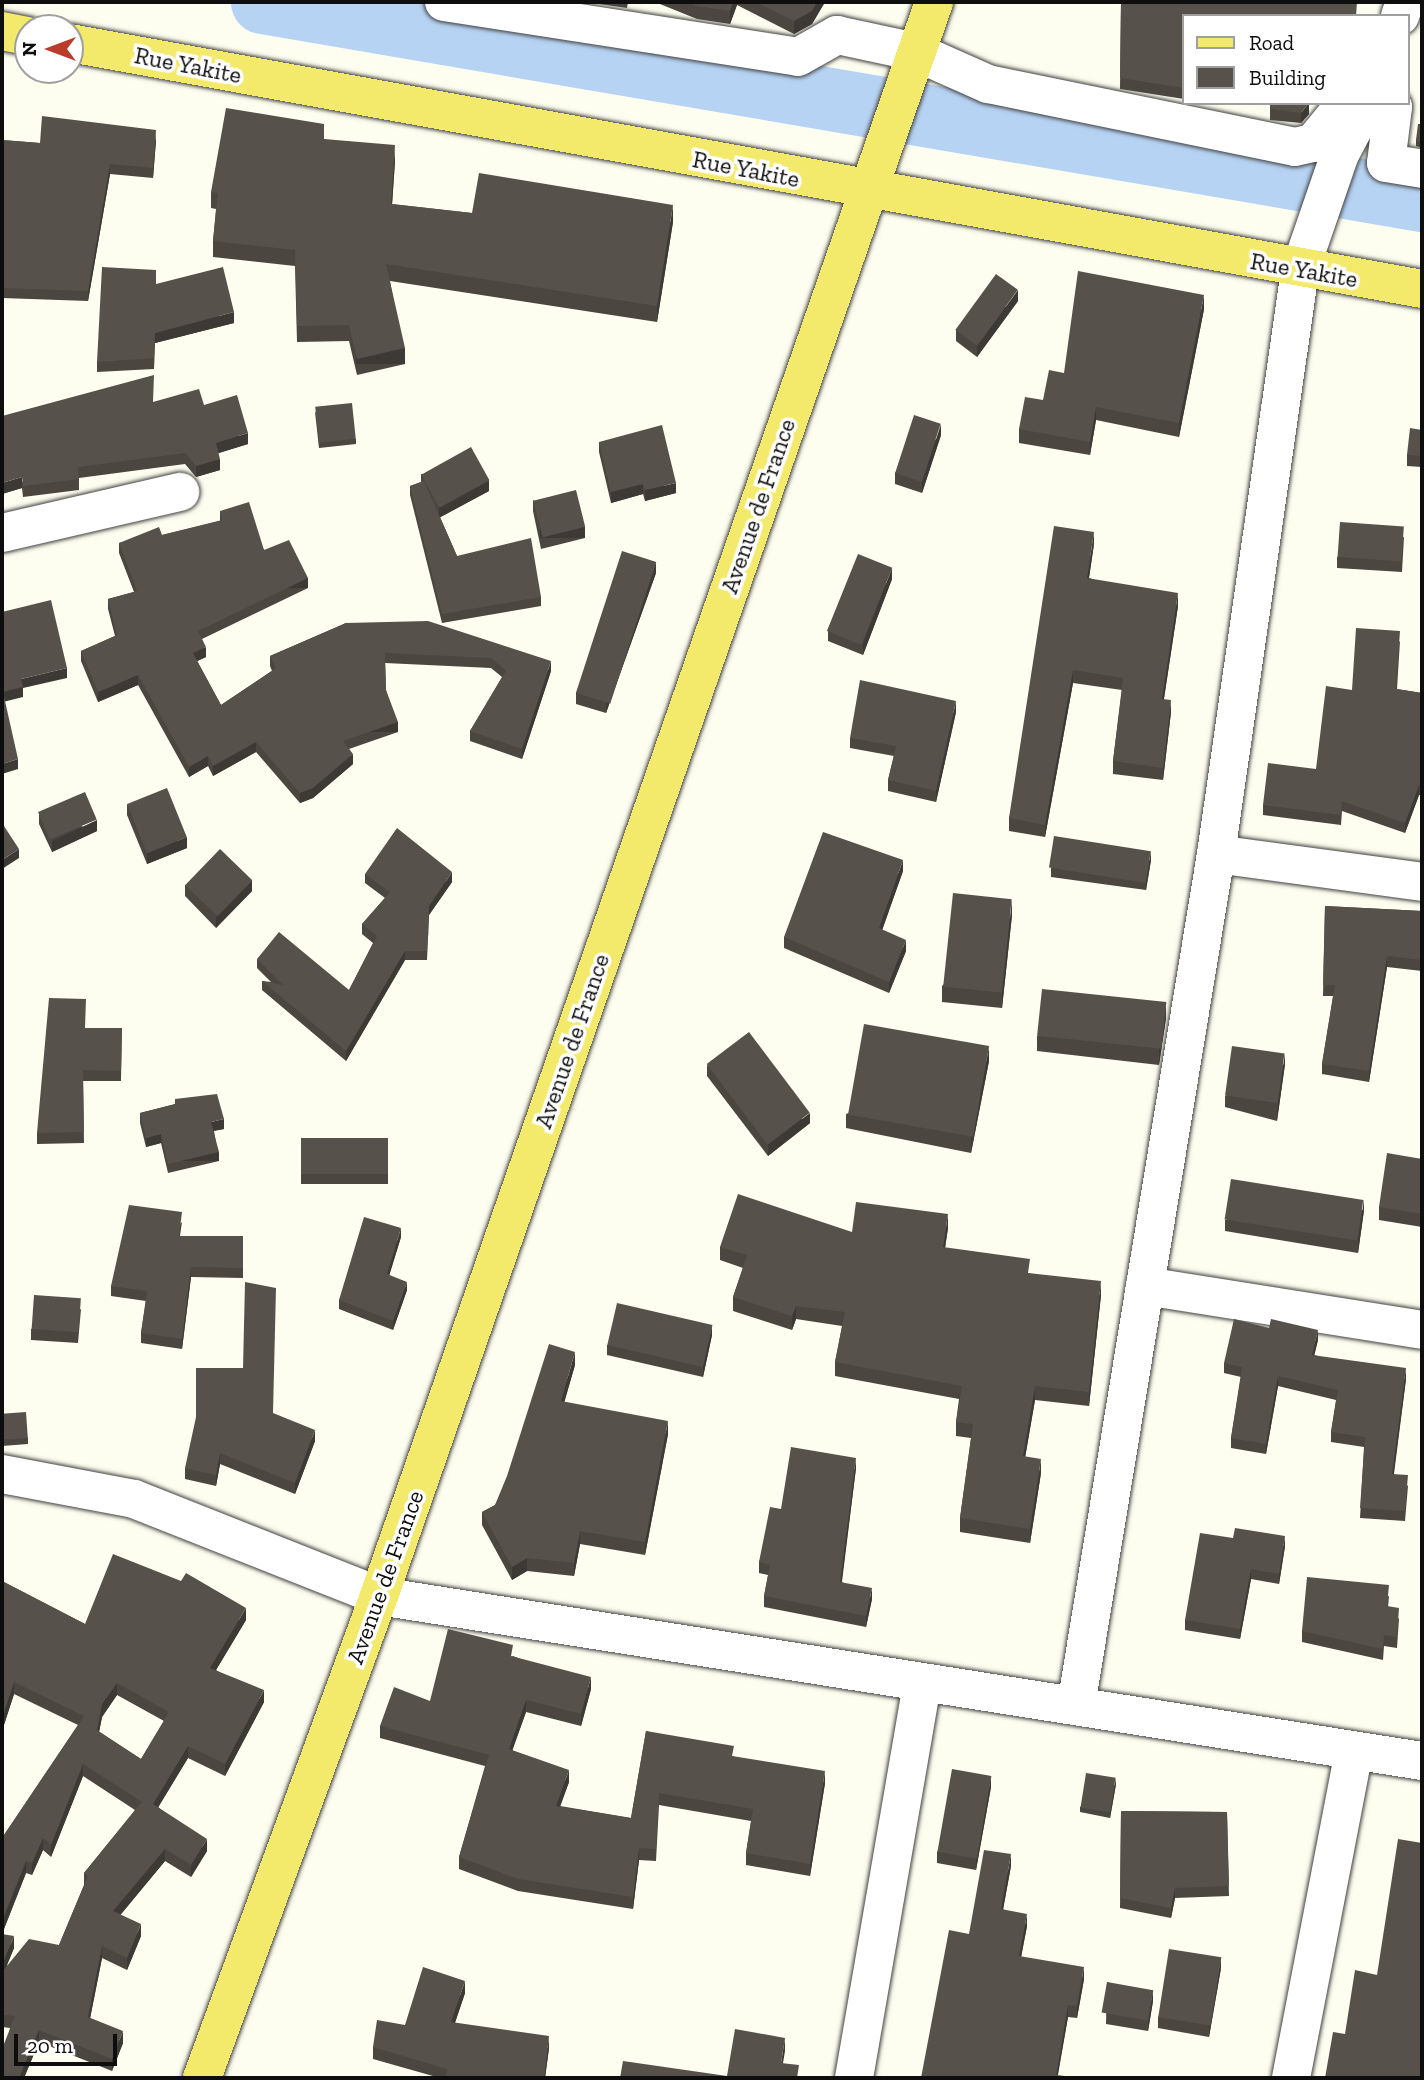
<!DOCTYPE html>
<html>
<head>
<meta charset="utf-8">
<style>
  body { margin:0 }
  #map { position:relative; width:1424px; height:2080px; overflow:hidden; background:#fefef0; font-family:"Zilla Slab",serif }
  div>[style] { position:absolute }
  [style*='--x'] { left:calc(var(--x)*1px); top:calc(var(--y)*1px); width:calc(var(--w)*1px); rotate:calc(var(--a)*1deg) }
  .river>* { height:63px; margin:-31.5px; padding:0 31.5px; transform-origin:31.5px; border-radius:31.5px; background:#b7d3f4 }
  .roads { filter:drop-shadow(0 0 2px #414141) drop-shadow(0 0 2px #414141) }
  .minor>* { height:38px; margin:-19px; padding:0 19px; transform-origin:19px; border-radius:19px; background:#fff }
  .major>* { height:38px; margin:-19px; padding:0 19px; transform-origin:19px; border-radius:19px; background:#f3e96b }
  .wall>* { inset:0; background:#4b4640; transform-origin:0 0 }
  .shaded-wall>* { inset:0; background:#3d3934; transform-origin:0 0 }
  .building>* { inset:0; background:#57514b; transform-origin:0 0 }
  span { translate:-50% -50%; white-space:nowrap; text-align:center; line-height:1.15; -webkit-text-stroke:7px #fff; paint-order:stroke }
  .street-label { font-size:24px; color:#0e0e0e }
  .frame { position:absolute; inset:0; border:4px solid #0e0e0e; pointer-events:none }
  .legend { position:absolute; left:1182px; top:14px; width:228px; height:91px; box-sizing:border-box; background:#fff; border:2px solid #9f9f9f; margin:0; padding:9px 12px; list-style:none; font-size:21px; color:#0e0e0e }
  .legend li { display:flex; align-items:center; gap:14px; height:35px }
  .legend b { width:35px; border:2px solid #9f9f9f }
  .north { position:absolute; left:14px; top:14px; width:70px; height:70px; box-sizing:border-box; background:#fff; border:2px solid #9f9f9f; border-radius:50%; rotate:270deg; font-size:19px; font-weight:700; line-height:28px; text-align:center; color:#0e0e0e }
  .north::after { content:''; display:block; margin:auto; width:24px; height:32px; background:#ba3c2b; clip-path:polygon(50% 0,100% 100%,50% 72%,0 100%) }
  .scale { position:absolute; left:14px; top:2034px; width:103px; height:32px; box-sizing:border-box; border:4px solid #0e0e0e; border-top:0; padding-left:9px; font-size:21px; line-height:24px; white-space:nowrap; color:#0e0e0e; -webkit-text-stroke:5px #fff; paint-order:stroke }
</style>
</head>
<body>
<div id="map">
  <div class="river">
    <div style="--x:262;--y:2;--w:1177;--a:9.69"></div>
  </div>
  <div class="roads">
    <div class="minor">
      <div style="--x:444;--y:2;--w:358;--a:8.8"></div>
      <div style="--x:798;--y:57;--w:45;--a:-29.4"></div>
      <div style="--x:837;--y:35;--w:81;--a:12.1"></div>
      <div style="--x:916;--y:52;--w:79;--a:24"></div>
      <div style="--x:988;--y:84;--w:313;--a:11.6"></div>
      <div style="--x:1295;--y:147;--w:18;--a:-13"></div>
      <div style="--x:1313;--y:143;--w:52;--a:-50.5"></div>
      <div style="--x:1400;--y:16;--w:15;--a:-70"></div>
      <div style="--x:1385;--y:103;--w:9;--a:27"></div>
      <div style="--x:1393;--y:107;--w:56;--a:97.1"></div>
      <div style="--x:1386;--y:163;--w:36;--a:9"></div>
      <div style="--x:2;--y:533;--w:183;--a:-13"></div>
      <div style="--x:1216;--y:854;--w:208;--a:7.7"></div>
      <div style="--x:1145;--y:1286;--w:280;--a:9"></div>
      <div style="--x:2;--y:1474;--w:134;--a:10.7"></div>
      <div style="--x:134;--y:1499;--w:264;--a:21.6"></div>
      <div style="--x:379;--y:1596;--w:1056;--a:8.99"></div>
      <div style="--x:1076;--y:1706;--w:863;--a:-80.67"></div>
      <div style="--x:1216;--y:854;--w:590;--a:-81.81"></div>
      <div style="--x:1300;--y:270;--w:123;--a:-71"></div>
      <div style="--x:1340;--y:154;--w:58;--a:-62.1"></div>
      <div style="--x:854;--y:2078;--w:399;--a:-80.2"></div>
      <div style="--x:1291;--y:2078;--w:333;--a:-79.1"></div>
    </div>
    <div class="major">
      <div style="--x:2;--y:31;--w:26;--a:11"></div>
      <div style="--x:70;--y:43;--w:1374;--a:10.31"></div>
      <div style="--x:202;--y:2078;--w:513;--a:-69.84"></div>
      <div style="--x:379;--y:1596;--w:1688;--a:-70.8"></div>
    </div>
  </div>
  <div class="wall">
    <div style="clip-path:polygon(585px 2px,628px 2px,627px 8px)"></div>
    <div style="clip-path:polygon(655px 2px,825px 2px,812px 24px,794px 34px,737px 5px,730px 24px,697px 19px)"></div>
    <div style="clip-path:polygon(1121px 2px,1184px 16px,1184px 99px,1120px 89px)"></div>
    <div style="clip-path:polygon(1270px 103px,1309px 114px,1301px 123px,1270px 120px)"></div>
    <div style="clip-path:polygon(1422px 124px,1422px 148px,1416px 146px,1416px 140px)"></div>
    <div style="clip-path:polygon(324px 139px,395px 161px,392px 204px,472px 213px,673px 222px,657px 322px,390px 281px,405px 364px,357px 375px,349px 341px,297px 342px,295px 266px,213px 257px,213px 241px,216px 209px,211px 208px,211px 192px)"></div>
    <div style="clip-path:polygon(2px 140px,40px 143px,156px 140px,153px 178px,110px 174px,88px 301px,2px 298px)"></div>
    <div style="clip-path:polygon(156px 284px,234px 323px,155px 343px,154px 369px,97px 372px,97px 362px)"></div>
    <div style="clip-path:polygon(1018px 301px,977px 357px,956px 341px,956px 330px)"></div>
    <div style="clip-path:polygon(1204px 309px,1179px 437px,1096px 420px,1090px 455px,1019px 443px,1019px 429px,1043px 400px,1064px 373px)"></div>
    <div style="clip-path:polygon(154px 402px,204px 405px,248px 444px,218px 453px,220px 470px,196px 477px,185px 464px,79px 478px,79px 490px,23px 497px,22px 488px,2px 494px)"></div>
    <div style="clip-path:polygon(315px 412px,356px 439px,356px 444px,319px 448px)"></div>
    <div style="clip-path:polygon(1422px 430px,1422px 467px,1407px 466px,1407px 455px)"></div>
    <div style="clip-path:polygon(941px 435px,922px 493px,895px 484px,895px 473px)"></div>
    <div style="clip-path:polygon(599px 442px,676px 493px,645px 501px,643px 494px,611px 503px,599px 452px)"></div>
    <div style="clip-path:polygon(421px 474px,489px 491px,440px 517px,457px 556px,541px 597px,541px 606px,442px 623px,410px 495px,410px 486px,421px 482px)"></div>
    <div style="clip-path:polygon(533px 500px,585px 538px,541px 549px,533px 511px)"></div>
    <div style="clip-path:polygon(220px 511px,308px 588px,202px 639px,206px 657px,197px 661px,221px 705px,272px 671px,270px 666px,270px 656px,346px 623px,551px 671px,522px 759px,470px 741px,470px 731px,502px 677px,491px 668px,385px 663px,386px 690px,398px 732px,349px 749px,353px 764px,313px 798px,300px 803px,256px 752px,213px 776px,208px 766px,189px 777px,138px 685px,98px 702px,81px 661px,81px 651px,115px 636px,108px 609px,108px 599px,134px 592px,119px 553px,119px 543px,162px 535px,220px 521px)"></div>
    <div style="clip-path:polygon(1404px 537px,1402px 572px,1337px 568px,1337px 557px)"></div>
    <div style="clip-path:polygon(1094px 544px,1089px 578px,1178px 606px,1164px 699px,1171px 712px,1163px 780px,1113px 774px,1113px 761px,1122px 690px,1073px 683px,1045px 837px,1009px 831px,1009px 818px)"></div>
    <div style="clip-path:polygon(656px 573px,606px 713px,576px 704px,576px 693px)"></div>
    <div style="clip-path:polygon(892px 579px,863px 655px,828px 641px,828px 631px)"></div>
    <div style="clip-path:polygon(1400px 641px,1397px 689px,1422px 693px,1422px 795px,1419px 795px,1405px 833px,1342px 811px,1341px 825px,1263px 815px,1263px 805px,1316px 769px,1352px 690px)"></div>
    <div style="clip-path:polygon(956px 712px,936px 802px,888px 791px,888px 780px,894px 756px,850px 748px,850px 738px)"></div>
    <div style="clip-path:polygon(127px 804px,187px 848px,147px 864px,127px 815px)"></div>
    <div style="clip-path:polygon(39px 813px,97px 831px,52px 852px,39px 824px)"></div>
    <div style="clip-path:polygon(1151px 860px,1146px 890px,1051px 877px,1051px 868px)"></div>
    <div style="clip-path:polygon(903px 871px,882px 930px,906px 951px,889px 993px,784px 948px,784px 937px)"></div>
    <div style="clip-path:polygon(365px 874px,452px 882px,429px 915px,427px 960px,405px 960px,346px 1061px,262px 990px,262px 981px,271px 982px,257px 968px,257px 959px,349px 990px,373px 943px,362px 934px,362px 924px,385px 898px,365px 883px)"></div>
    <div style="clip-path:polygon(185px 885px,252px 891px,216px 928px,185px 896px)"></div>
    <div style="clip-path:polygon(1325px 906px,1422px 911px,1422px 971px,1387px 967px,1369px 1082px,1322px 1074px,1322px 1064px,1333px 996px,1323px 996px)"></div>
    <div style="clip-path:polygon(1012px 915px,1002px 1008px,942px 1002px,942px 986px)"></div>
    <div style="clip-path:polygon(1166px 1018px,1159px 1065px,1037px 1051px,1037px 1036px)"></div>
    <div style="clip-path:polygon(85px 1028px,122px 1028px,121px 1081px,83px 1081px,84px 1143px,37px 1144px,37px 1133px)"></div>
    <div style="clip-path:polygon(989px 1061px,971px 1153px,846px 1128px,846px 1114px)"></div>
    <div style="clip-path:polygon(1285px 1064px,1277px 1121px,1225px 1107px,1225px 1096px)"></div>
    <div style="clip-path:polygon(707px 1065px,810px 1123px,768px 1156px,707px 1076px)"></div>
    <div style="clip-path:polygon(175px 1099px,224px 1129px,214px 1131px,219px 1161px,168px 1173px,161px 1143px,146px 1147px,140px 1123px,140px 1113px,175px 1104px)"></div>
    <div style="left:301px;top:1138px;width:87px;height:46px"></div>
    <div style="clip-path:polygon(1422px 1159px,1422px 1227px,1379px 1220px,1379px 1207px)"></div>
    <div style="clip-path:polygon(1364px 1210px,1358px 1253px,1225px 1231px,1225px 1220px)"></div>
    <div style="clip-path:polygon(182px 1222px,180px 1236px,243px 1236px,243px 1278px,191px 1277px,182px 1349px,141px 1343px,141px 1333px,146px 1301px,111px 1296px,111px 1286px)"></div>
    <div style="clip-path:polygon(948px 1228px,945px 1248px,1101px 1295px,1089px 1406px,1035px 1400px,1025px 1457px,1041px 1473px,1030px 1543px,960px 1532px,960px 1518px,971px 1438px,956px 1436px,956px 1422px,959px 1399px,835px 1376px,835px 1362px,842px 1326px,796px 1319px,792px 1330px,733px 1311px,733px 1297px,743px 1268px,720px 1260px,720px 1247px,852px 1232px)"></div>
    <div style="clip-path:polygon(401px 1237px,389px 1275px,407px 1290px,393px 1330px,339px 1309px,339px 1300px)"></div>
    <div style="clip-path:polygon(81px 1309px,78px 1343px,31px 1340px,31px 1329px)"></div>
    <div style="clip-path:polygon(712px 1335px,703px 1377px,607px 1355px,607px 1345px)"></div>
    <div style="clip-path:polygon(1318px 1340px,1314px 1355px,1406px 1379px,1394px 1474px,1408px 1486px,1405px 1521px,1360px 1518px,1364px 1447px,1331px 1442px,1331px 1432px,1336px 1400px,1278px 1386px,1266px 1454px,1231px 1448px,1231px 1438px,1241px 1377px,1224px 1373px,1224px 1363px)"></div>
    <div style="clip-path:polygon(575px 1365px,564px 1402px,668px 1434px,645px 1555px,580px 1544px,574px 1576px,527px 1571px,512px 1580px,482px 1525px,482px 1512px,495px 1505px)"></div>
    <div style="clip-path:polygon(2px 1414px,28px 1438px,28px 1444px,2px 1446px)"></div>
    <div style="clip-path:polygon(274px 1414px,315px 1441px,295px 1494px,220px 1464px,216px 1486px,185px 1479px,185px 1468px)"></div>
    <div style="clip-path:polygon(856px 1468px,842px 1582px,872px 1599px,866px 1627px,764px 1607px,764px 1596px,768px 1575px,759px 1573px,759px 1562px,781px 1509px)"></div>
    <div style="clip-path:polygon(1233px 1538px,1285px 1546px,1279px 1584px,1251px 1579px,1240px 1639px,1185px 1630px,1185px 1620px)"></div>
    <div style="clip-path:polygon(evenodd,2px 1581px,85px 1624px,246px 1620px,216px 1670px,264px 1702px,225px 1776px,188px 1758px,158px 1807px,207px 1851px,191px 1877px,165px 1861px,120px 1915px,141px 1936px,127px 1970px,102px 1958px,90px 2018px,123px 2043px,112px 2071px,39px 2042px,24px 2078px,2px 2078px,10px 2028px,2px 2027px,2px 1834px,4px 1835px,78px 1725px,14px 1694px,2px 1731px,2px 1581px,117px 1695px,164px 1721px,141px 1759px,99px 1732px,102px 1717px,117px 1695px,2px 1581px,83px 1776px,135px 1810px,84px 1873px,84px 1885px,59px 1945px,6px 1966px,14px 1948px,2px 1934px,26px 1873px,32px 1875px,43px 1850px,51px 1857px,83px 1776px)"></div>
    <div style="clip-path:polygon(1389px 1596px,1388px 1607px,1399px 1619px,1397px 1648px,1384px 1646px,1383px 1660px,1302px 1642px,1302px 1631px)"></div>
    <div style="clip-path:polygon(513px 1656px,591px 1689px,581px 1726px,526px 1712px,512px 1750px,569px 1782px,560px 1806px,631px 1818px,646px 1731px,825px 1783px,810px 1876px,746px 1865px,746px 1853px,751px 1821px,659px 1805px,656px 1861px,639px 1860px,633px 1909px,518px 1891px,459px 1869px,459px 1857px,485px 1766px,380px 1738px,380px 1726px,430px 1701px)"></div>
    <div style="clip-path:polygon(1116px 1784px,1110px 1818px,1080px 1812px,1080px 1807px)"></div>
    <div style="clip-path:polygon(991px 1787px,976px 1870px,937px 1863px,937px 1852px)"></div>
    <div style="clip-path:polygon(1121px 1811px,1227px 1812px,1229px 1896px,1175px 1898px,1171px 1918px,1120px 1908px)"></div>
    <div style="clip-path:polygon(1011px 1866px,1003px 1909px,1027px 1926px,1021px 1957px,1084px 1979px,1077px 2018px,1068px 2017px,1058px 2075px,921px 2078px,969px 1934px)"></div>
    <div style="clip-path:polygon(1221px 1968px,1209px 2037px,1158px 2028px,1158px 2017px)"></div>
    <div style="clip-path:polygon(1107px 1982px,1153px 2001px,1148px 2031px,1106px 2024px)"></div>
    <div style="clip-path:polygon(465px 1993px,455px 2023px,549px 2048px,545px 2078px,440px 2078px,373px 2059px,373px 2047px,405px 2025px)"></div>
  </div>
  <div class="shaded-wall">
    <div style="clip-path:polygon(733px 2px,737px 2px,737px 5px,730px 24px,730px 11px)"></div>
    <div style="clip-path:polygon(817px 2px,825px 2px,812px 24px,794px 34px,794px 21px)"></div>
    <div style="clip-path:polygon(1309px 103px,1309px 114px,1301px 123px,1301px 113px)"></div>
    <div style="clip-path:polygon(156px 130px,156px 140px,153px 178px,153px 168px)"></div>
    <div style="clip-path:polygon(395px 145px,395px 161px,391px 220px,391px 204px)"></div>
    <div style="clip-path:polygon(110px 164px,110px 174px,88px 301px,88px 291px)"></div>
    <div style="clip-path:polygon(673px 205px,673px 222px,657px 322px,657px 306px)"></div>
    <div style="clip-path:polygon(1018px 290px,1018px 301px,977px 357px,977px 346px)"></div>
    <div style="clip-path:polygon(1204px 295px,1204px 309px,1179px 437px,1179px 423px)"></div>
    <div style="clip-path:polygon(234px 312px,234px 323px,155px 343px,154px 369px,155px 333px)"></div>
    <div style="left:405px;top:348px;width:16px;height:49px;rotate:90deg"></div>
    <div style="clip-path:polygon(1096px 407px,1096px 420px,1090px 455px,1090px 442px)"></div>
    <div style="clip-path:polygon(941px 424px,941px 435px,922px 493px,922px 483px)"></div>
    <div style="clip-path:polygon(248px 433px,248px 444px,216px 454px,216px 443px)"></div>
    <div style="clip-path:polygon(220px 459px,220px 470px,196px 477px,196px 466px)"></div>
    <div style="clip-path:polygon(22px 477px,22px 488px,2px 494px,2px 483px)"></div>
    <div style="clip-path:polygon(489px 480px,489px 491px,439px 518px,439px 507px)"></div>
    <div style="clip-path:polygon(676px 483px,676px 493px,645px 501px,645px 490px)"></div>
    <div style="clip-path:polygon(643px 484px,643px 494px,611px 503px,611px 492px)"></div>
    <div style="left:585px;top:527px;width:11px;height:45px;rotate:90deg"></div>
    <div style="clip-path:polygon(1094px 532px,1094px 544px,1087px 591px,1087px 578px)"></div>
    <div style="clip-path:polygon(656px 562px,656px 573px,606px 713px,606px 703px)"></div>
    <div style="clip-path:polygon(892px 568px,892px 579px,863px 655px,863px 644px)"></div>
    <div style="left:308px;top:578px;width:10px;height:122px;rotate:90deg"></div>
    <div style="clip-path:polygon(1178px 593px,1178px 606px,1162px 711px,1162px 699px)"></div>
    <div style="clip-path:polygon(206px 647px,206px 657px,193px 663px,193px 653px)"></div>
    <div style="clip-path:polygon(551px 661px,551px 671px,522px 759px,522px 749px)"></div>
    <div style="clip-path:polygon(67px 668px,67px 678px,23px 688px,23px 697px,3px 702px,3px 692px,21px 679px)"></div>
    <div style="clip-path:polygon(1073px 670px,1073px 683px,1045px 837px,1045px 825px)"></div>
    <div style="clip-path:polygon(138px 675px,138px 685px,98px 702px,98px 692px)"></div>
    <div style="clip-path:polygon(1171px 700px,1171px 712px,1163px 780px,1163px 768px)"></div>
    <div style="clip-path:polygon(956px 701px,956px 712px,936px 802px,936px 791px)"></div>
    <div style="left:398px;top:722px;width:10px;height:58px;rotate:90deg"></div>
    <div style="clip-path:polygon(256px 742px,256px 752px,213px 776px,213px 766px)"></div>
    <div style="clip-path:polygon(353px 754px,353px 764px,313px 798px,300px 803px,300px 793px)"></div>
    <div style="clip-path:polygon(208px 756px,208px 766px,189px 777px,189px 767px)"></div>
    <div style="clip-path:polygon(18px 759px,18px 769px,2px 774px,2px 764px)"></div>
    <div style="clip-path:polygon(1419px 785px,1419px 795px,1405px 833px,1405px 823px)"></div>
    <div style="clip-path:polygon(97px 820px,97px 831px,52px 852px,52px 841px)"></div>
    <div style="clip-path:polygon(187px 837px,187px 848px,147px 864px,147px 853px)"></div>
    <div style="clip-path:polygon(19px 849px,19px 858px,2px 869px,2px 860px)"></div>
    <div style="clip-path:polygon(1151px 851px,1151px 860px,1146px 890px,1146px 881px)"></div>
    <div style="clip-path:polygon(903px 860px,903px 871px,879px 939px,879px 928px)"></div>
    <div style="clip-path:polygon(452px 872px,452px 882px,429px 915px,427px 960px,429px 906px)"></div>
    <div style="clip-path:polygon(252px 880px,252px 891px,216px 928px,216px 917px)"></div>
    <div style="clip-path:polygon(1012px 899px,1012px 915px,1002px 1008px,1002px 992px)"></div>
    <div style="clip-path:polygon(906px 940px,906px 951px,889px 993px,889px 982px)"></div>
    <div style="clip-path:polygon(405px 951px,405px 960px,346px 1061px,346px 1051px)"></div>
    <div style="clip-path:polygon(1387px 956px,1387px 967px,1369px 1082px,1369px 1071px)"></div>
    <div style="clip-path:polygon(1166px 1002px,1166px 1018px,1159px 1065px,1159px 1049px)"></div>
    <div style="clip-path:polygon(989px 1047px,989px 1061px,971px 1153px,971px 1139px)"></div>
    <div style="clip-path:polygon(1285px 1053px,1285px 1064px,1277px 1121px,1277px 1110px)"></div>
    <div style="clip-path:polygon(810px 1113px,810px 1123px,768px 1156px,768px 1145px)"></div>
    <div style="clip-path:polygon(224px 1119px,224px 1129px,211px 1131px,211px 1122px)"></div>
    <div style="clip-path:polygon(161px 1134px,161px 1143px,146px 1147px,146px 1138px)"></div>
    <div style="left:219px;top:1152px;width:9px;height:52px;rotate:90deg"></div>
    <div style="clip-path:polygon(1364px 1199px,1364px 1210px,1358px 1253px,1358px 1242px)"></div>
    <div style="clip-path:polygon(948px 1214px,948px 1228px,943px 1261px,943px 1247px)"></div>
    <div style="clip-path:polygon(401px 1228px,401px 1237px,387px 1283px,387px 1274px)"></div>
    <div style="clip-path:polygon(191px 1267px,191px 1277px,182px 1349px,182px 1339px)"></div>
    <div style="clip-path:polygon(1101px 1281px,1101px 1295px,1089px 1406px,1089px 1392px)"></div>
    <div style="clip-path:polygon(407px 1282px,407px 1290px,393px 1330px,393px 1321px)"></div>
    <div style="clip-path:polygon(796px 1306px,796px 1319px,792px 1330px,792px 1316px)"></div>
    <div style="clip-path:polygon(712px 1325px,712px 1335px,703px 1377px,703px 1366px)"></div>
    <div style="clip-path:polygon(1318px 1330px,1318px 1340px,1312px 1365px,1312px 1355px)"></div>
    <div style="clip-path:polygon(575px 1352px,575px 1365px,561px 1414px,561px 1401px)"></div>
    <div style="clip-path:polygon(1406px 1368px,1406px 1379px,1392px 1485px,1392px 1474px)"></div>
    <div style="clip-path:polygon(1278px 1376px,1278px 1386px,1266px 1454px,1266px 1444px)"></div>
    <div style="clip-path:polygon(1035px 1386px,1035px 1400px,1023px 1470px,1023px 1456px)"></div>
    <div style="clip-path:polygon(668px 1421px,668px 1434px,645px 1555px,645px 1542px)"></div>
    <div style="clip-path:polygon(315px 1430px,315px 1441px,295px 1494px,295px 1483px)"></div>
    <div style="clip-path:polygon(220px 1453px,220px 1464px,216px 1486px,216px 1475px)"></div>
    <div style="clip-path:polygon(856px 1458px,856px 1468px,840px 1593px,840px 1582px)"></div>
    <div style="clip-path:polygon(1041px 1459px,1041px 1473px,1030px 1543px,1030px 1529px)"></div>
    <div style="clip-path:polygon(580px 1531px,580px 1544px,574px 1576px,574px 1563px)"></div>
    <div style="clip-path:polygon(1285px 1536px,1285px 1546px,1279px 1584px,1279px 1574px)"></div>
    <div style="clip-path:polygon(527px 1558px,527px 1571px,512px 1580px,512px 1567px)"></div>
    <div style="clip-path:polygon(1251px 1569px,1251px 1579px,1240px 1639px,1240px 1629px)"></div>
    <div style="clip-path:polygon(872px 1588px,872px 1599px,866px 1627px,866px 1616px)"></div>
    <div style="clip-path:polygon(246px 1608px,246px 1620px,210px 1680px,210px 1668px)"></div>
    <div style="clip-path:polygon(591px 1677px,591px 1689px,581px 1726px,581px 1714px)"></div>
    <div style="clip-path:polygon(14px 1682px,14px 1694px,2px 1731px,2px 1719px)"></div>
    <div style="clip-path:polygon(117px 1683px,117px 1695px,102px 1717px,97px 1742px,97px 1730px,102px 1704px)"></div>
    <div style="clip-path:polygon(264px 1690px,264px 1702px,225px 1776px,225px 1764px)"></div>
    <div style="clip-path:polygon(526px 1700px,526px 1712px,509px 1760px,509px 1749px)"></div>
    <div style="clip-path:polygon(188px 1746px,188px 1758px,153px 1816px,153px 1804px)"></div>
    <div style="clip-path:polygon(83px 1764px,83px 1776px,51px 1857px,51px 1845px)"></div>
    <div style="clip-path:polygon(569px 1770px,569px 1782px,556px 1818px,556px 1806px)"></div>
    <div style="clip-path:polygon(825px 1771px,825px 1783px,810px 1876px,810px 1864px)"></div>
    <div style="clip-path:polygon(991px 1776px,991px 1787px,976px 1870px,976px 1859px)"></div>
    <div style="clip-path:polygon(1116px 1778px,1116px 1784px,1110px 1818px,1110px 1812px)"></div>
    <div style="clip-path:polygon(43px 1838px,43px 1850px,32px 1875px,32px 1863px)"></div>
    <div style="clip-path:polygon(207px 1839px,207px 1851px,191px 1877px,191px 1865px)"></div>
    <div style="clip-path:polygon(639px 1848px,639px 1860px,633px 1909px,633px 1897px)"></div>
    <div style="clip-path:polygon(165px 1849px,165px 1861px,113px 1924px,113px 1911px)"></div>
    <div style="clip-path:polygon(1011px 1854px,1011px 1866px,1001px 1921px,1001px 1909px)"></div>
    <div style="clip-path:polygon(26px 1861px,26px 1873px,2px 1934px,2px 1922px)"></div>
    <div style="clip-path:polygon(1175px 1888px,1175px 1898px,1171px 1918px,1171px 1908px)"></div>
    <div style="clip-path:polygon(1027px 1914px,1027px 1926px,1019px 1968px,1019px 1956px)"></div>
    <div style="clip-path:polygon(141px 1924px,141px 1936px,127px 1970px,127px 1958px)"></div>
    <div style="clip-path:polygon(14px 1936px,14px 1948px,2px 1978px,2px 1965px)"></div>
    <div style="clip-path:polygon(102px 1946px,102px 1958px,88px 2029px,88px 2017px)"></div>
    <div style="clip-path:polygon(1221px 1957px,1221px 1968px,1209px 2037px,1209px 2026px)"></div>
    <div style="clip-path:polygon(1084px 1967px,1084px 1979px,1077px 2018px,1077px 2006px)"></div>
    <div style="clip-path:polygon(465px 1981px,465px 1993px,451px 2034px,451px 2022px)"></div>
    <div style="clip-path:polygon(1153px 1990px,1153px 2001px,1148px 2031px,1148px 2020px)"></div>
    <div style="clip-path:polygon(1068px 2005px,1068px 2017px,1057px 2078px,1056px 2078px)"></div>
    <div style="clip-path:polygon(39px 2030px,39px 2042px,24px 2078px,19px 2078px)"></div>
    <div style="clip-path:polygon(123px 2031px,123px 2043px,112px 2071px,112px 2059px)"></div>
    <div style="clip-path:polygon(549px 2036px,549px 2048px,545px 2078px,544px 2078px)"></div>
    <div style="clip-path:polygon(785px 2038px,785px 2051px,781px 2075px,781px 2063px)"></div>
  </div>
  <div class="building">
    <div style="clip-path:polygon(687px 2px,733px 2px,730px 11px,697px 6px)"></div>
    <div style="clip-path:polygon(756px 2px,817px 2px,812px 11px,794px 21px)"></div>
    <div style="clip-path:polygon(1121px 2px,1357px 2px,1356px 16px,1184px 16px,1184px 88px,1120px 78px)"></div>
    <div style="clip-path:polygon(1270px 103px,1309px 103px,1301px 113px,1270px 109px)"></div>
    <div style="clip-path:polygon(226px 108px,324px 124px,324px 139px,395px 145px,391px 204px,472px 213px,479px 173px,673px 205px,657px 306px,386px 264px,405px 348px,357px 359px,349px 325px,297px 326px,295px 250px,213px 241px,218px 193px,211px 192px)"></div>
    <div style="clip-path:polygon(42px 116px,156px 130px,153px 168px,110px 164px,88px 291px,2px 288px,2px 140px,40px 143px)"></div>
    <div style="clip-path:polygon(1418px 124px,1422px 124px,1422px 143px,1416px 140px)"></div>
    <div style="clip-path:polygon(102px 267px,156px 270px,156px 284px,223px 267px,234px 312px,155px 333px,154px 358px,97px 362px)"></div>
    <div style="clip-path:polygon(1078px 271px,1204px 295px,1179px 423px,1096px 407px,1090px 442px,1019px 429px,1025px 397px,1043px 400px,1049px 370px,1064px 373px)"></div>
    <div style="left:996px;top:274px;width:27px;height:69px;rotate:36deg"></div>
    <div style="clip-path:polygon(154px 375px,153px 402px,199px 389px,204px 405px,237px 395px,248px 433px,216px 443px,220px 459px,196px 466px,185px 453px,78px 467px,79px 479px,23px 486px,22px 477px,2px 483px,2px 416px)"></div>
    <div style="left:352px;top:403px;width:36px;height:37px;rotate:84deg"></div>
    <div style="left:914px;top:415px;width:28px;height:61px;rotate:18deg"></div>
    <div style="clip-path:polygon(662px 425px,676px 483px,645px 490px,643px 484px,611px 492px,599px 442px)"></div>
    <div style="clip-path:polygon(1410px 428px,1422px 430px,1422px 456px,1407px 455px)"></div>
    <div style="left:471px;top:447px;width:38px;height:57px;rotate:61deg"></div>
    <div style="clip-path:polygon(424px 481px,457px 556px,531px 538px,541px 597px,442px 614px,410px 486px)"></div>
    <div style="left:576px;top:490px;width:38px;height:44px;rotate:76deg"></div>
    <div style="clip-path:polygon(249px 502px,264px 550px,289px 540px,308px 578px,198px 631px,206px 647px,193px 653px,221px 705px,276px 668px,270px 656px,346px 623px,428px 621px,551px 661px,522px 749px,470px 731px,506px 671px,491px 658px,385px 653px,386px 690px,398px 722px,343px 741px,353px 754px,313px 788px,300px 793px,256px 742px,213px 766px,208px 756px,189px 767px,138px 675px,98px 692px,81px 651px,117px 635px,108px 599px,137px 591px,119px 543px,159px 527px,162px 535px,222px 520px,220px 511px)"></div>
    <div style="left:1340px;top:522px;width:64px;height:35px;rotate:4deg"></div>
    <div style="clip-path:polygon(1054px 526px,1094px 532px,1087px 578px,1178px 593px,1162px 699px,1171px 700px,1163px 768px,1113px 761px,1123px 678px,1073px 670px,1045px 825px,1009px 818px)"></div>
    <div style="left:622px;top:551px;width:36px;height:149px;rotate:18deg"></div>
    <div style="left:858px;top:554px;width:37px;height:83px;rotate:22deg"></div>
    <div style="clip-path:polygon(51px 600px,67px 668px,21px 679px,23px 687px,3px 692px,18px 759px,2px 764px,2px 612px)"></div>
    <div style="clip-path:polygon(1356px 628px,1400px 631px,1396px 689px,1422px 693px,1422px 785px,1419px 785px,1405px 823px,1342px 801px,1341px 815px,1263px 805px,1268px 763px,1316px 769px,1326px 686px,1352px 690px)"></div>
    <div style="clip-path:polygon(860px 680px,956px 701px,936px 791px,888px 780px,896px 746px,850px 738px)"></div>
    <div style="left:167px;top:788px;width:53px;height:43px;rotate:68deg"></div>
    <div style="left:85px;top:792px;width:30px;height:51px;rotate:67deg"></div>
    <div style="clip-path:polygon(2px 823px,19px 849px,2px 860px)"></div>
    <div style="clip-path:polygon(397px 828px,452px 872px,429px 906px,427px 951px,405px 951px,346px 1051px,262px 981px,283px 985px,257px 959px,279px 932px,349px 990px,377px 936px,362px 924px,390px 892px,365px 874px)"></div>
    <div style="clip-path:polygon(823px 832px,903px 860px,879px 928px,906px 940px,889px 982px,784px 937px)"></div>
    <div style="left:1054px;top:836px;width:98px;height:32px;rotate:9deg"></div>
    <div style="left:220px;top:849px;width:45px;height:50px;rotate:44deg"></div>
    <div style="left:953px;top:893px;width:59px;height:94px;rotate:6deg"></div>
    <div style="clip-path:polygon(1325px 906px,1422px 911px,1422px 960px,1387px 956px,1369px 1071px,1322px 1064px,1335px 985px,1323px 985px)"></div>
    <div style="left:1042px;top:989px;width:125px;height:47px;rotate:6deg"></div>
    <div style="clip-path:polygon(49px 998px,86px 999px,85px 1028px,122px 1028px,121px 1071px,83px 1070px,84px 1132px,37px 1133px)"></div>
    <div style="left:864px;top:1024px;width:127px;height:92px;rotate:10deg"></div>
    <div style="left:749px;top:1032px;width:101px;height:53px;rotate:53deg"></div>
    <div style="left:1232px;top:1046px;width:53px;height:50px;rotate:8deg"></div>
    <div style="clip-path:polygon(217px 1094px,224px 1119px,211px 1122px,219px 1152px,168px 1164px,161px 1134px,146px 1138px,140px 1113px,176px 1104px,175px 1099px)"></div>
    <div style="left:301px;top:1138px;width:87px;height:36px"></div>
    <div style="clip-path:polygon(1387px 1153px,1422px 1159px,1422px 1214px,1379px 1207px)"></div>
    <div style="left:1231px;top:1179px;width:134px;height:41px;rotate:9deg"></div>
    <div style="clip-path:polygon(738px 1194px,852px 1232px,856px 1202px,948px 1214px,943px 1247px,1030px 1259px,1028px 1273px,1101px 1281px,1089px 1392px,1035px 1386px,1023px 1456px,1041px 1459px,1030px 1529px,960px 1518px,973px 1424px,956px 1422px,962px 1386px,835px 1362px,845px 1312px,796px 1306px,792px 1316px,733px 1297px,747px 1255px,720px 1247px)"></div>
    <div style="clip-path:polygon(129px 1205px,182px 1212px,179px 1236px,243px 1236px,243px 1268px,191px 1267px,182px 1339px,141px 1333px,147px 1291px,111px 1286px)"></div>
    <div style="clip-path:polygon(364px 1217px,401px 1228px,387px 1274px,407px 1282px,393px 1321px,339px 1300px)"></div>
    <div style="clip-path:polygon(245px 1282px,276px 1288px,273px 1413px,315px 1430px,295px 1483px,220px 1453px,216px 1475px,185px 1468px,196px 1417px,196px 1368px,243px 1368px)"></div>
    <div style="left:34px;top:1295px;width:47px;height:34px;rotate:4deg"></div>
    <div style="left:617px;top:1303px;width:98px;height:43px;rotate:13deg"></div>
    <div style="clip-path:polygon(1234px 1319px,1269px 1328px,1271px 1319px,1318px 1330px,1312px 1355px,1406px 1368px,1392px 1474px,1408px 1475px,1405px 1511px,1360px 1508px,1365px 1437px,1331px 1432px,1338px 1390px,1278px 1376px,1266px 1444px,1231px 1438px,1242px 1367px,1224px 1363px)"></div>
    <div style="clip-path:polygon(549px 1344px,575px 1352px,561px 1401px,668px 1421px,645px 1542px,580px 1531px,574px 1563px,527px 1558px,512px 1567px,482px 1512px,495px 1505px,507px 1476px)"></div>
    <div style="left:26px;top:1412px;width:26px;height:24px;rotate:86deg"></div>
    <div style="clip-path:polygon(791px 1447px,856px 1458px,840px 1582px,872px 1588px,866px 1616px,764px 1596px,770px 1565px,759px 1562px,770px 1507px,781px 1509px)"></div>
    <div style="clip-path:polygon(1235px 1528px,1285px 1536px,1279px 1574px,1251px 1569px,1240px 1629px,1185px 1620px,1200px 1533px,1233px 1538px)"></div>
    <div style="clip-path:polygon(evenodd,113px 1554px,181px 1581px,186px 1573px,246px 1608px,210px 1668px,264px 1690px,225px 1764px,188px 1746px,153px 1804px,207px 1839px,191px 1865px,165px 1849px,113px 1911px,141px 1924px,127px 1958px,102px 1946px,88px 2017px,123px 2031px,112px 2059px,39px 2030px,19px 2078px,2px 2078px,2px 2049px,15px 2016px,2px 2015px,2px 1972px,29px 1939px,59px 1945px,88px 1876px,84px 1873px,142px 1802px,83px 1764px,51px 1845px,43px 1838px,32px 1863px,26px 1861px,2px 1921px,2px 1834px,4px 1835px,84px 1716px,14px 1682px,2px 1719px,2px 1581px,85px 1624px,113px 1554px,117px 1683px,169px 1712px,141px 1759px,97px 1730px,102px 1704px,117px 1683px)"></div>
    <div style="clip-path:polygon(1307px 1577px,1389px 1585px,1387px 1606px,1399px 1608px,1397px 1637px,1384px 1635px,1383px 1649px,1302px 1631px)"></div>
    <div style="clip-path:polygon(448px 1629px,513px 1645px,511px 1656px,591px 1677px,581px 1714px,526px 1700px,509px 1749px,569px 1770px,556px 1806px,631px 1818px,646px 1731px,734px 1746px,732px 1756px,825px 1771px,810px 1864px,746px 1853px,753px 1809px,659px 1793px,656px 1849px,639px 1848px,633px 1897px,518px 1879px,459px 1857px,489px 1755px,380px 1726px,394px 1687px,430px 1701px)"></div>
    <div style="left:952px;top:1769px;width:40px;height:84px;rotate:10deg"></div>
    <div style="left:1086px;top:1773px;width:30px;height:35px;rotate:9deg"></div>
    <div style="clip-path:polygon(1121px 1811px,1227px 1812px,1229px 1886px,1175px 1888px,1171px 1908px,1120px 1898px)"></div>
    <div style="clip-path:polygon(1398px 1839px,1422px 1843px,1422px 2078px,1325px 2078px,1333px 2032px,1345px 2034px,1355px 1970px,1377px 1975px)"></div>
    <div style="clip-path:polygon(984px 1850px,1011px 1854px,1001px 1909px,1027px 1914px,1019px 1956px,1084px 1967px,1077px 2006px,1068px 2005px,1056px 2075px,1065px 2076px,1065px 2078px,921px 2078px,949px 1930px,969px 1934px)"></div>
    <div style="clip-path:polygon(2px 1934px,14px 1936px,2px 1965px)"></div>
    <div style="left:1169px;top:1949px;width:53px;height:69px;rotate:9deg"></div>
    <div style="clip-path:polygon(423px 1967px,465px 1981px,451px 2022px,549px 2036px,544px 2078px,446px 2078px,447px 2069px,373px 2047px,377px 2020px,405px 2025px)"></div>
    <div style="left:1107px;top:1982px;width:47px;height:31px;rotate:10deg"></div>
    <div style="clip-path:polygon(735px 2029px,785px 2038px,781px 2063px,799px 2065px,797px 2078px,620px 2078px,623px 2061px,727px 2076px)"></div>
    <div style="clip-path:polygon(1106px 2077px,1151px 2078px,1106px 2078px)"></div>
  </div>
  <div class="street-label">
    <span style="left:188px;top:65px;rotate:11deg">Rue Yakite</span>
    <span style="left:746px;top:169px;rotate:11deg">Rue Yakite</span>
    <span style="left:1304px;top:270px;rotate:10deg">Rue Yakite</span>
    <span style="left:758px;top:506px;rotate:-71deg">Avenue de France</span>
    <span style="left:572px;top:1041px;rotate:-71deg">Avenue de France</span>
    <span style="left:385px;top:1577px;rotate:-70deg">Avenue de France</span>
  </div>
  <div class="frame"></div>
  <ul class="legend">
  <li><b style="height:9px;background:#f3e96b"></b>Road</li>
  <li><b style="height:19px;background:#57514b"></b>Building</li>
  </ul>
  <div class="north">N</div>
  <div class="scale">20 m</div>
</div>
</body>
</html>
